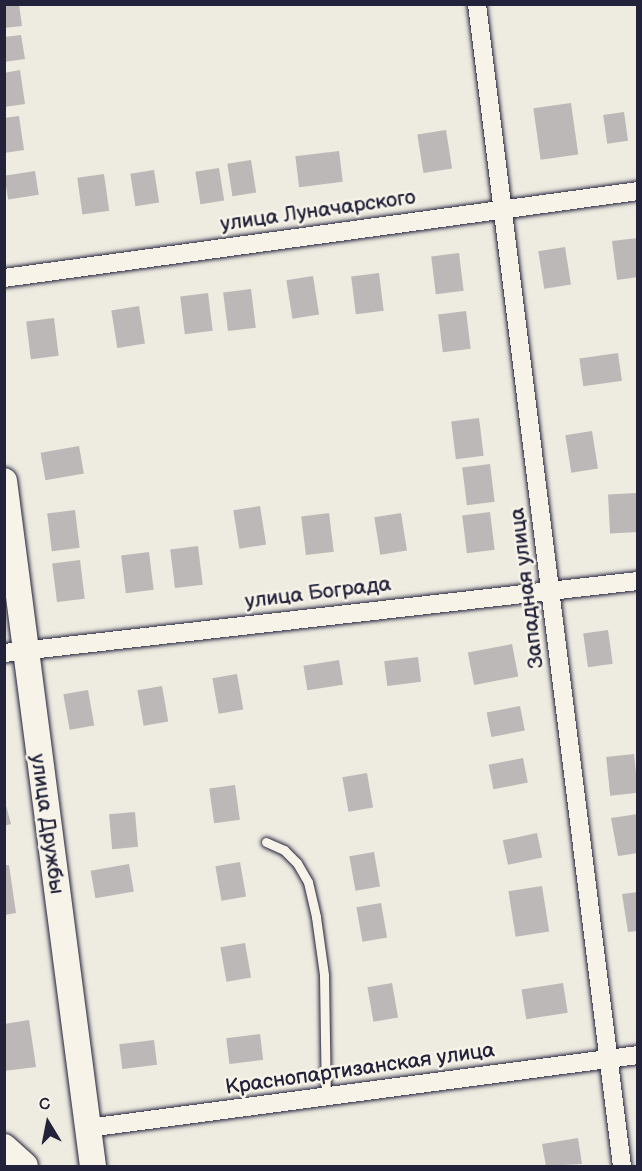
<!DOCTYPE html>
<html>
<head>
<meta charset="utf-8">
<style>
  body { margin:0 }
  #map { position:relative; width:642px; height:1171px; overflow:hidden; background:#eeebe1; font-family:"Balsamiq Sans",sans-serif }
  div>[style] { position:absolute }
  [style*='--x'] { left:calc(var(--x)*1px); top:calc(var(--y)*1px); width:calc(var(--w)*1px); rotate:calc(var(--a)*1deg) }
  .building>* { inset:0; background:#bbb8b7; transform-origin:0 0 }
  .roads { filter:drop-shadow(0 0 2px #22223b) drop-shadow(0 0 2px #22223b) }
  .lane>* { height:9px; margin:-4.5px; padding:0 4.5px; transform-origin:4.5px; border-radius:4.5px; background:#f7f3e8 }
  .street>* { height:18px; margin:-9px; padding:0 9px; transform-origin:9px; border-radius:9px; background:#f7f3e8 }
  .secondary>* { height:26px; margin:-13px; padding:0 13px; transform-origin:13px; border-radius:13px; background:#f7f3e8 }
  span { translate:-50% -50%; white-space:nowrap; text-align:center; line-height:1.15; -webkit-text-stroke:5px #f7f3e8; paint-order:stroke }
  .street-label { font-size:21px; color:#22223b }
  .frame { position:absolute; inset:0; border:6px solid #22223b; pointer-events:none }
  .north { position:absolute; left:18px; top:1093px; width:60px; height:60px; -webkit-text-stroke:4px #f7f3e8; paint-order:stroke; rotate:350deg; font-size:16px; font-weight:700; line-height:24px; text-align:center; color:#22223b }
  .north::after { content:''; display:block; margin:auto; width:21px; height:27px; background:#22223b; clip-path:polygon(50% 0,100% 100%,50% 72%,0 100%) }
</style>
</head>
<body>
<div id="map">
  <div class="building">
    <div style="clip-path:polygon(4px 4px,19px 4px,22px 26px,4px 28px)"></div>
    <div style="clip-path:polygon(21px 35px,25px 59px,4px 62px,4px 37px)"></div>
    <div style="clip-path:polygon(20px 70px,25px 104px,4px 107px,4px 73px)"></div>
    <div style="left:571px;top:103px;width:52px;height:38px;rotate:82deg"></div>
    <div style="left:624px;top:112px;width:29px;height:21px;rotate:82deg"></div>
    <div style="clip-path:polygon(19px 116px,24px 150px,4px 153px,4px 118px)"></div>
    <div style="left:446px;top:130px;width:39px;height:29px;rotate:81deg"></div>
    <div style="left:339px;top:151px;width:31px;height:44px;rotate:83deg"></div>
    <div style="left:251px;top:160px;width:33px;height:24px;rotate:81deg"></div>
    <div style="left:219px;top:168px;width:33px;height:24px;rotate:81deg"></div>
    <div style="left:154px;top:170px;width:33px;height:24px;rotate:81deg"></div>
    <div style="left:35px;top:171px;width:24px;height:31px;rotate:81deg"></div>
    <div style="left:104px;top:174px;width:37px;height:27px;rotate:82deg"></div>
    <div style="clip-path:polygon(638px 238px,638px 277px,617px 280px,612px 241px)"></div>
    <div style="left:565px;top:247px;width:38px;height:27px;rotate:81deg"></div>
    <div style="left:459px;top:253px;width:38px;height:28px;rotate:83deg"></div>
    <div style="left:379px;top:273px;width:38px;height:28px;rotate:83deg"></div>
    <div style="left:313px;top:276px;width:39px;height:27px;rotate:81deg"></div>
    <div style="left:251px;top:289px;width:39px;height:28px;rotate:83deg"></div>
    <div style="left:208px;top:293px;width:38px;height:28px;rotate:83deg"></div>
    <div style="left:139px;top:306px;width:38px;height:28px;rotate:81deg"></div>
    <div style="left:466px;top:311px;width:38px;height:28px;rotate:83deg"></div>
    <div style="left:54px;top:318px;width:38px;height:28px;rotate:83deg"></div>
    <div style="left:618px;top:353px;width:28px;height:39px;rotate:82deg"></div>
    <div style="left:479px;top:418px;width:38px;height:28px;rotate:83deg"></div>
    <div style="left:592px;top:431px;width:38px;height:27px;rotate:81deg"></div>
    <div style="left:79px;top:446px;width:28px;height:39px;rotate:80deg"></div>
    <div style="left:490px;top:464px;width:38px;height:28px;rotate:83deg"></div>
    <div style="left:636px;top:493px;width:39px;height:28px;rotate:87deg"></div>
    <div style="left:260px;top:506px;width:39px;height:27px;rotate:81deg"></div>
    <div style="left:75px;top:510px;width:38px;height:28px;rotate:83deg"></div>
    <div style="left:490px;top:512px;width:38px;height:28px;rotate:83deg"></div>
    <div style="left:329px;top:513px;width:39px;height:28px;rotate:83deg"></div>
    <div style="left:401px;top:513px;width:38px;height:27px;rotate:81deg"></div>
    <div style="left:198px;top:546px;width:39px;height:28px;rotate:83deg"></div>
    <div style="left:149px;top:552px;width:38px;height:28px;rotate:83deg"></div>
    <div style="left:80px;top:560px;width:39px;height:28px;rotate:83deg"></div>
    <div style="left:608px;top:630px;width:34px;height:25px;rotate:82deg"></div>
    <div style="left:512px;top:644px;width:33px;height:45px;rotate:79deg"></div>
    <div style="left:418px;top:657px;width:25px;height:34px;rotate:83deg"></div>
    <div style="left:339px;top:660px;width:25px;height:36px;rotate:81deg"></div>
    <div style="left:237px;top:674px;width:36px;height:25px;rotate:80deg"></div>
    <div style="left:162px;top:686px;width:36px;height:25px;rotate:80deg"></div>
    <div style="left:88px;top:690px;width:36px;height:25px;rotate:80deg"></div>
    <div style="left:520px;top:706px;width:25px;height:34px;rotate:79deg"></div>
    <div style="left:634px;top:754px;width:39px;height:28px;rotate:84deg"></div>
    <div style="left:523px;top:758px;width:25px;height:35px;rotate:79deg"></div>
    <div style="left:367px;top:773px;width:35px;height:25px;rotate:80deg"></div>
    <div style="left:235px;top:785px;width:35px;height:26px;rotate:82deg"></div>
    <div style="clip-path:polygon(4px 798px,11px 824px,4px 826px)"></div>
    <div style="left:135px;top:812px;width:35px;height:26px;rotate:85deg"></div>
    <div style="clip-path:polygon(638px 814px,638px 853px,618px 856px,611px 818px)"></div>
    <div style="left:537px;top:833px;width:25px;height:35px;rotate:78deg"></div>
    <div style="left:374px;top:852px;width:35px;height:25px;rotate:80deg"></div>
    <div style="left:240px;top:862px;width:35px;height:25px;rotate:80deg"></div>
    <div style="left:129px;top:864px;width:28px;height:39px;rotate:80deg"></div>
    <div style="clip-path:polygon(4px 865px,9px 865px,16px 913px,4px 915px)"></div>
    <div style="left:542px;top:886px;width:46px;height:34px;rotate:81deg"></div>
    <div style="clip-path:polygon(638px 892px,638px 931px,628px 932px,622px 894px)"></div>
    <div style="left:381px;top:903px;width:35px;height:25px;rotate:80deg"></div>
    <div style="left:245px;top:943px;width:35px;height:25px;rotate:80deg"></div>
    <div style="left:392px;top:983px;width:35px;height:25px;rotate:80deg"></div>
    <div style="left:563px;top:983px;width:30px;height:42px;rotate:81deg"></div>
    <div style="clip-path:polygon(29px 1020px,36px 1067px,4px 1071px,4px 1024px)"></div>
    <div style="left:260px;top:1034px;width:26px;height:34px;rotate:83deg"></div>
    <div style="left:154px;top:1040px;width:25px;height:35px;rotate:83deg"></div>
    <div style="clip-path:polygon(578px 1138px,582px 1164px,546px 1166px,542px 1144px)"></div>
  </div>
  <div class="roads">
    <div class="lane">
      <div style="--x:266;--y:842;--w:20;--a:24"></div>
      <div style="--x:284;--y:850;--w:18;--a:45"></div>
      <div style="--x:297;--y:863;--w:22;--a:60"></div>
      <div style="--x:308;--y:882;--w:36;--a:77"></div>
      <div style="--x:316;--y:917;--w:59;--a:82.1"></div>
      <div style="--x:324;--y:975;--w:121;--a:89.1"></div>
    </div>
    <div class="street">
      <div style="--x:477;--y:4;--w:1171;--a:82.89"></div>
      <div style="--x:4;--y:278;--w:640;--a:-7.81"></div>
      <div style="--x:4;--y:653;--w:638;--a:-6.48"></div>
      <div style="--x:88;--y:1128;--w:555;--a:-7.56"></div>
    </div>
    <div class="secondary">
      <div style="--x:4;--y:481;--w:691;--a:82.6"></div>
      <div style="--x:4;--y:1147;--w:28;--a:42"></div>
    </div>
  </div>
  <div class="street-label">
    <span style="left:318px;top:211px;rotate:-8deg">улица Луначарского</span>
    <span style="left:527px;top:588px;rotate:-97deg">Западная улица</span>
    <span style="left:318px;top:593px;rotate:-7deg">улица Бограда</span>
    <span style="left:47px;top:824px;rotate:82deg">улица Дружбы</span>
    <span style="left:360px;top:1069px;rotate:-8deg">Краснопартизанская улица</span>
  </div>
  <div class="frame"></div>
  <div class="north">С</div>
</div>
</body>
</html>
